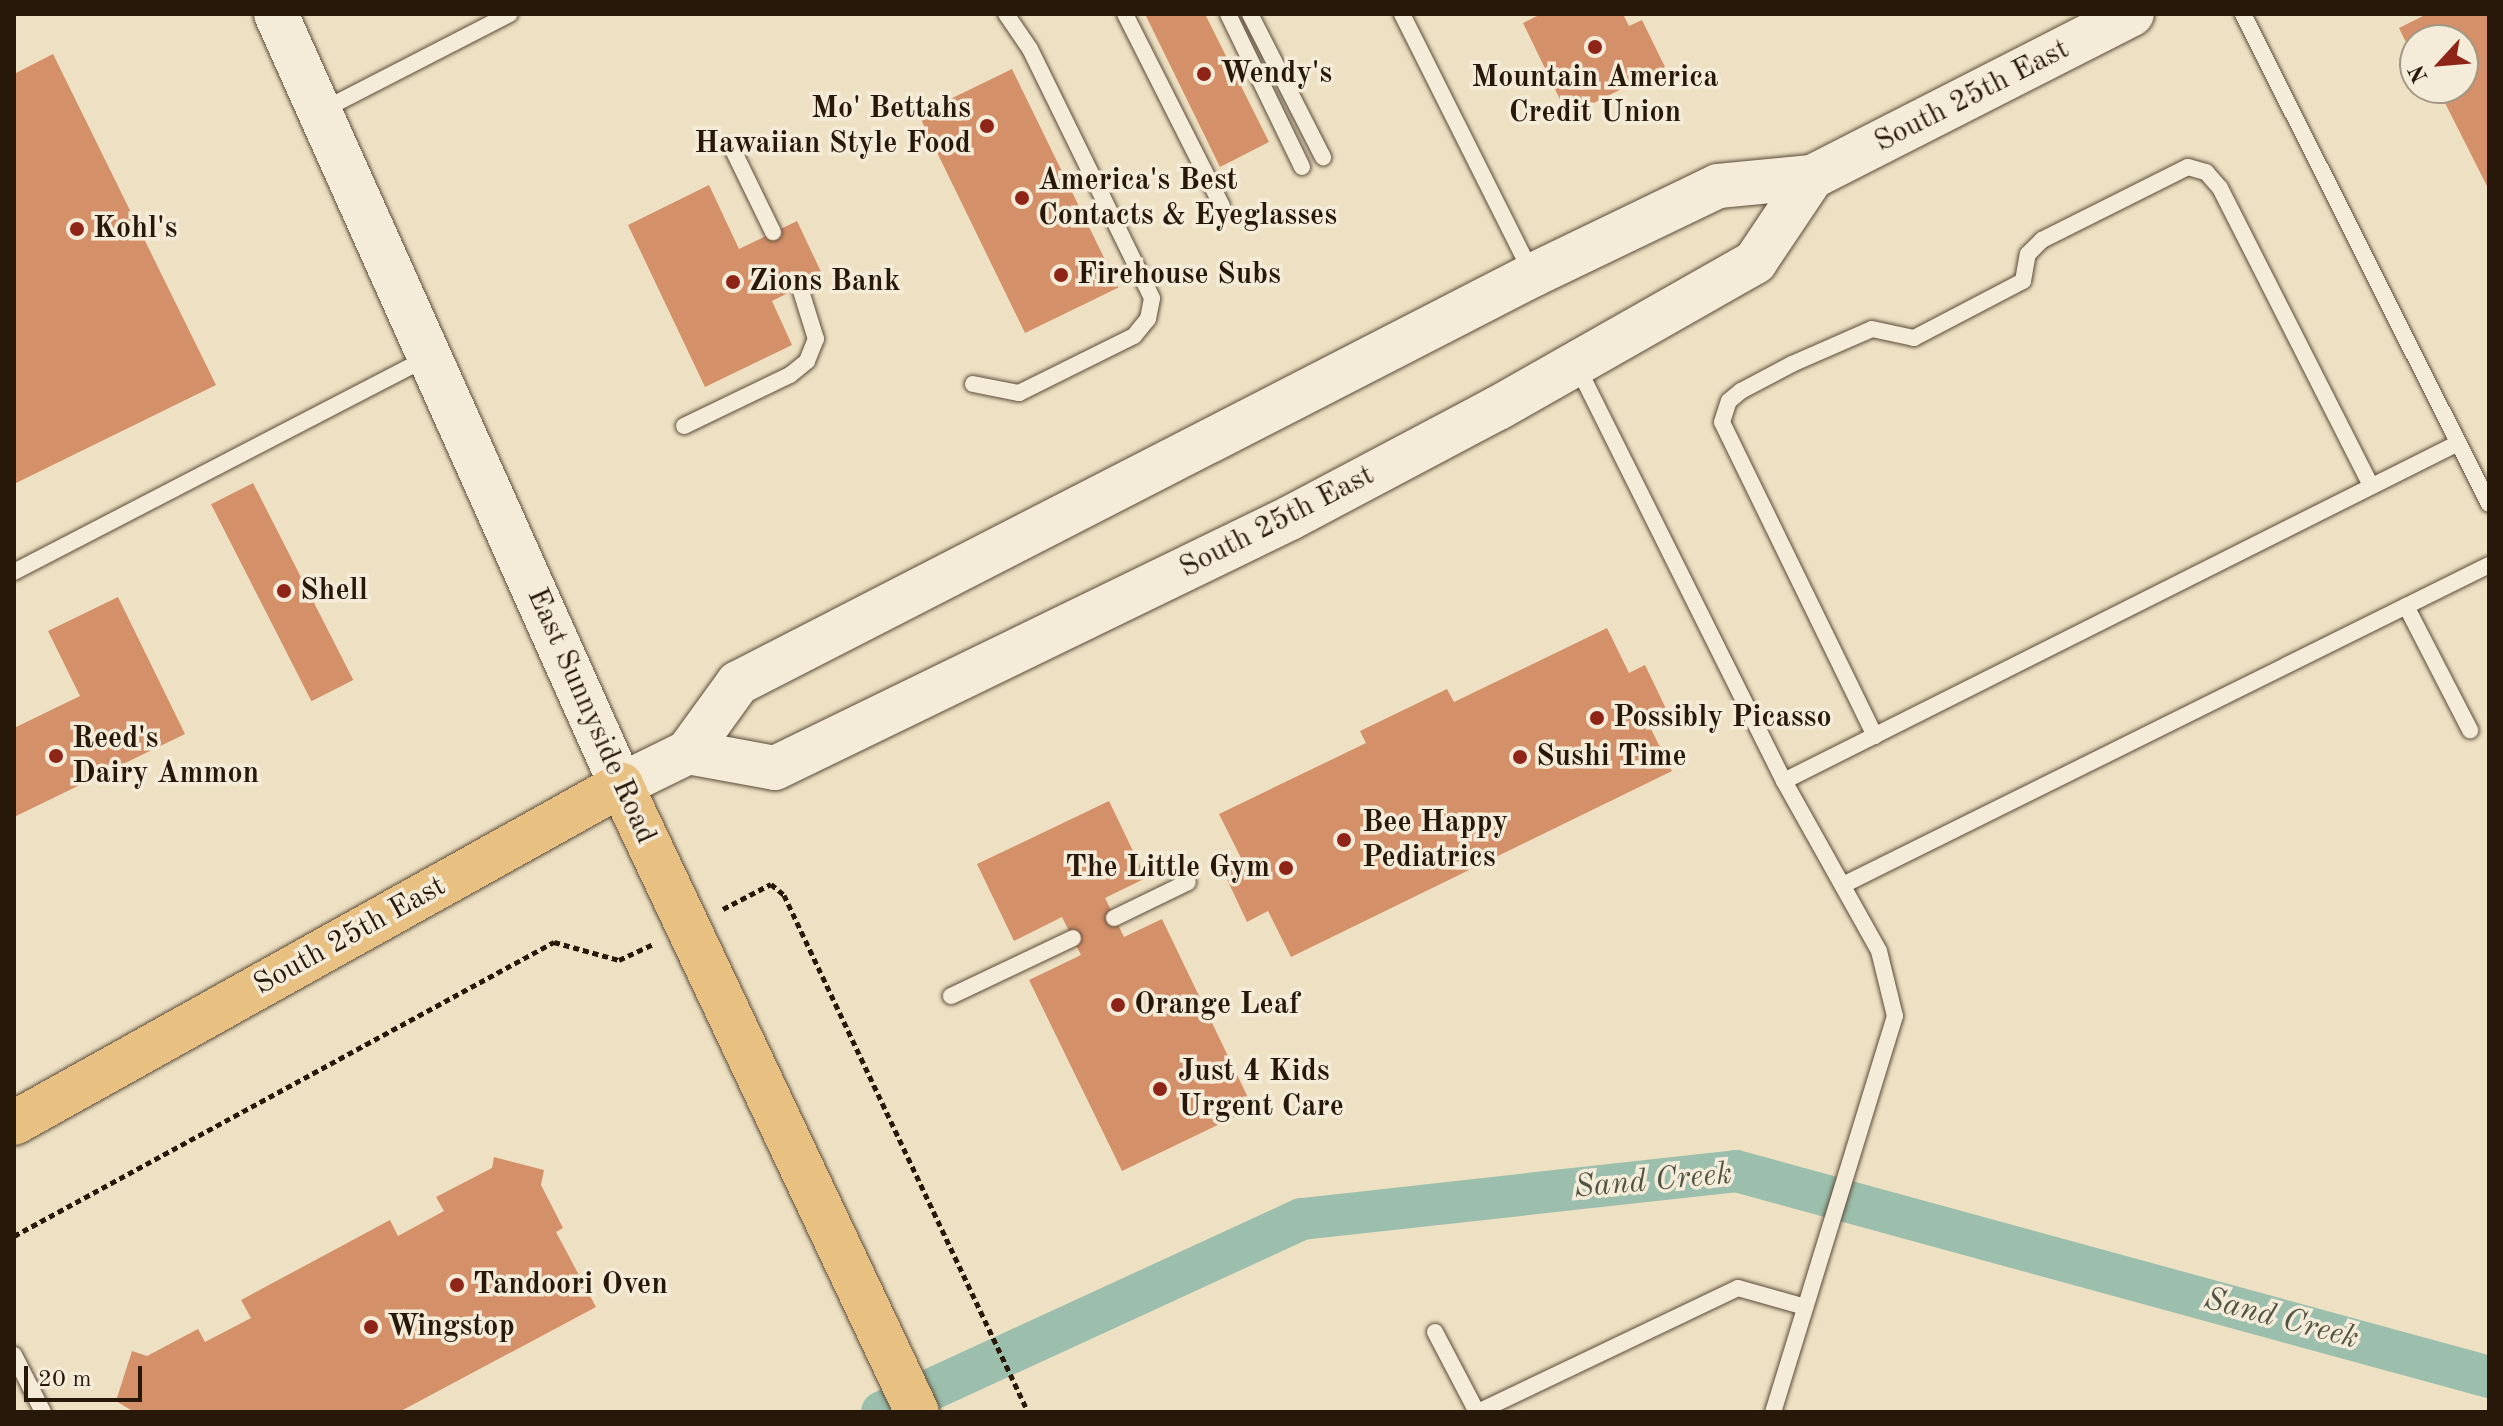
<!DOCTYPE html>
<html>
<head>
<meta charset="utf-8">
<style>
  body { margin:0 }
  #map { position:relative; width:2503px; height:1426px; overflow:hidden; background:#eee1c3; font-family:"Old Standard TT",serif }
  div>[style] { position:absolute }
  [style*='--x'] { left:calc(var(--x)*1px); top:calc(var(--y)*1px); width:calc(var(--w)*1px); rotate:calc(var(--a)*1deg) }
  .canal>* { height:42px; margin:-21px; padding:0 21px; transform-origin:21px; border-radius:21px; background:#9bbead }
  .building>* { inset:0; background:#d49069; transform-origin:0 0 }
  .path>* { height:5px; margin-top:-2.5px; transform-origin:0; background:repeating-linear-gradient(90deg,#28180a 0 6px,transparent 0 10px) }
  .roads { filter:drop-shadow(0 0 2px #5a4a38) drop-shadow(0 0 2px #5a4a38) }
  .lane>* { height:16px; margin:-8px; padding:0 8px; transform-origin:8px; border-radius:8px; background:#f4ecd8 }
  .secondary>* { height:44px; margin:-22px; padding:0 22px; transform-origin:22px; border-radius:22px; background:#f4ecd8 }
  .primary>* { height:44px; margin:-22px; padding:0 22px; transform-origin:22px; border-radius:22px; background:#e7c082 }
  .dots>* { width:22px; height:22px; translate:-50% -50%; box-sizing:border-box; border:4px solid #f4ecd8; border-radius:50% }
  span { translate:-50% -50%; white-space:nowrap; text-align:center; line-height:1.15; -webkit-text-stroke:7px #f4ecd8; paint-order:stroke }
  .poi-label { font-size:30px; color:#28180a; font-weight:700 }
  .left { translate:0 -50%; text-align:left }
  .right { translate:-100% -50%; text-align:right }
  .street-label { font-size:30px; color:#28180a }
  .water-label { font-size:32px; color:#505243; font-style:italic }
  .frame { position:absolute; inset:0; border:16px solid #28180a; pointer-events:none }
  .north { position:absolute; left:2399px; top:24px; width:80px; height:80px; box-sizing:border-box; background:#f4ecd8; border:2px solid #a29786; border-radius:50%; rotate:244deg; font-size:22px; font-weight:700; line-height:32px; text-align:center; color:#28180a }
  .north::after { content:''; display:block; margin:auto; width:28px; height:36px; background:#8f2418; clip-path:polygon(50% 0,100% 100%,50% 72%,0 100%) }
  .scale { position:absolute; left:24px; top:1366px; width:118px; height:36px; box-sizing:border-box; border:4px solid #28180a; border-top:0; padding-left:10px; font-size:24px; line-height:28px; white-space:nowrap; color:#28180a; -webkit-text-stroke:6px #f4ecd8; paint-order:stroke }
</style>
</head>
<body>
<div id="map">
  <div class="canal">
    <div style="--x:882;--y:1412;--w:462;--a:-24.7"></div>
    <div style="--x:1302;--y:1219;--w:437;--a:-6.3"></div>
    <div style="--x:1736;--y:1171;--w:781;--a:15.3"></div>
  </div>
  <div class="building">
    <div style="clip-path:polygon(1145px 14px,1205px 14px,1269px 142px,1220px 167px)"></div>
    <div style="clip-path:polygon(1541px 14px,1623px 14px,1629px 26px,1642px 20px,1665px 67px,1568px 116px,1523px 23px)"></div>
    <div style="clip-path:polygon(2427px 14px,2489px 14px,2489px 190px,2442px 97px,2435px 101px,2428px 88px,2463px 88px,2463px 40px,2415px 40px,2415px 61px,2399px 28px)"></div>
    <div style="clip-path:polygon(53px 54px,216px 385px,14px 484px,14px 74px)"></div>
    <div style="left:1012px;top:69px;width:243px;height:104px;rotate:64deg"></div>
    <div style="clip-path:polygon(709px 185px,739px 249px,797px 221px,823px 276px,772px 301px,792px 345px,705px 387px,628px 225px)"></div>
    <div style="left:253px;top:483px;width:221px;height:47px;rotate:63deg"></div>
    <div style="clip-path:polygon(118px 597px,185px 734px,14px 817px,14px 728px,80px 696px,48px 631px)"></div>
    <div style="clip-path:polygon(1607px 628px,1629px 673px,1645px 665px,1670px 717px,1650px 727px,1672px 771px,1291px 957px,1268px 911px,1247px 922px,1224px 873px,1244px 864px,1219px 814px,1366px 743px,1360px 731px,1447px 689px,1454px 702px)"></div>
    <div style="clip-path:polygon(1109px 801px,1146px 878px,1105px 898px,1124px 937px,1162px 919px,1253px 1108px,1122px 1171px,1029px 980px,1081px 955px,1062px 917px,1014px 941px,977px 864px)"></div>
    <div style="clip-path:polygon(494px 1157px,544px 1170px,541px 1185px,563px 1228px,556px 1232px,596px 1307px,399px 1412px,134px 1412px,116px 1401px,132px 1351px,147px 1356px,198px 1329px,205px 1342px,251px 1318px,241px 1300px,390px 1220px,398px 1236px,444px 1211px,436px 1197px,492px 1168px)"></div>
  </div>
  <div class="path">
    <div style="--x:723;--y:909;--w:54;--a:-27.5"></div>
    <div style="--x:771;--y:884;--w:17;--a:40"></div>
    <div style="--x:784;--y:895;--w:572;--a:64.73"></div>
    <div style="--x:14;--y:1236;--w:615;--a:-28.57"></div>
    <div style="--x:554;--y:942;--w:67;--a:15.5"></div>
    <div style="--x:619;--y:960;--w:38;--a:-25"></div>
  </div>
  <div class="roads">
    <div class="lane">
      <div style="--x:1125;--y:14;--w:215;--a:63.2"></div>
      <div style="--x:1228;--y:14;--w:170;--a:64.2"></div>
      <div style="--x:1250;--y:14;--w:161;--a:63"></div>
      <div style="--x:1402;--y:14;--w:291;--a:63.4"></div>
      <div style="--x:2243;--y:14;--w:548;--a:63.34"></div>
      <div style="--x:321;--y:111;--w:212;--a:-27.2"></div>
      <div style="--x:731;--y:146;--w:96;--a:64"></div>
      <div style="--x:1577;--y:366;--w:464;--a:63.5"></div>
      <div style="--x:1784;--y:781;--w:195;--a:60.8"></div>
      <div style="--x:1879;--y:951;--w:67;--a:76.2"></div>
      <div style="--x:1895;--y:1016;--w:414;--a:107.1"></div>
      <div style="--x:973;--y:384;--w:47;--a:11.1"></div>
      <div style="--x:1019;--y:393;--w:128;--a:-26.4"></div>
      <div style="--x:1134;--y:336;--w:22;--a:-51"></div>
      <div style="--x:1148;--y:319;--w:21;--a:-79"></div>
      <div style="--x:1152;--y:298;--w:277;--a:-116.1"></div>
      <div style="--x:1030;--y:49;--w:42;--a:-124.4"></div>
      <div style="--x:684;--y:426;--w:118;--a:-25.7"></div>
      <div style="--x:790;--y:375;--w:22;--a:-39"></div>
      <div style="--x:807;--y:361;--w:24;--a:-68"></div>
      <div style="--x:816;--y:339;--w:53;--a:-107.4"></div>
      <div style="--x:14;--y:572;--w:466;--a:-27.4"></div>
      <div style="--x:2406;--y:606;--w:140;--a:62.7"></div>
      <div style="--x:1875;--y:736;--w:349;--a:-116"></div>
      <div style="--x:1722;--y:422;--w:22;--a:-72"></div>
      <div style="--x:1729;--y:401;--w:16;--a:-40"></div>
      <div style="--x:1741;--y:391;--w:58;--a:-27.9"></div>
      <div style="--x:1792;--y:364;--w:87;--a:-23.6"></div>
      <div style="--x:1872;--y:329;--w:43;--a:12.1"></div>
      <div style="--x:1914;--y:338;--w:123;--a:-27.6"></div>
      <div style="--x:2023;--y:281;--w:27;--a:-80"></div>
      <div style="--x:2028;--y:254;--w:20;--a:-45"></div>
      <div style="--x:2042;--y:240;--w:163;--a:-26.6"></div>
      <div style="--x:2188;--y:167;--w:19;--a:16"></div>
      <div style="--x:2206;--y:172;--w:21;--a:49"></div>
      <div style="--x:2220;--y:188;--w:334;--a:63.1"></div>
      <div style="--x:1784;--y:781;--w:754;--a:-26.63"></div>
      <div style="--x:1843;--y:885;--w:721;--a:-26.35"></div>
      <div style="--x:1114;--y:918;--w:82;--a:-25.9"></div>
      <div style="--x:951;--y:996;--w:135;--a:-25.4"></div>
      <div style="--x:1435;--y:1332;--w:90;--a:62.3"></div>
      <div style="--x:14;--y:1355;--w:64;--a:63"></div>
      <div style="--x:1478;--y:1412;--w:288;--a:-25.5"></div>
      <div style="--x:1738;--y:1288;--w:70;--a:15.8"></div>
    </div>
    <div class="secondary">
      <div style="--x:276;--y:14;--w:845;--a:65.89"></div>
      <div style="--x:621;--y:785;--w:75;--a:-26.2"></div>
      <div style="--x:688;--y:752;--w:85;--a:-54.1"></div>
      <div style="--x:738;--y:683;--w:894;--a:-27.17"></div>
      <div style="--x:1533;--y:275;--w:205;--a:-25.7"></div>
      <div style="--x:1718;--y:186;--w:94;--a:-5.5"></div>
      <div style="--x:1812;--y:177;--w:359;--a:-27"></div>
      <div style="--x:688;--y:752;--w:88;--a:10.4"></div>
      <div style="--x:775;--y:768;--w:572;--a:-25.89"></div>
      <div style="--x:1290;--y:518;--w:235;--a:-27.9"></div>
      <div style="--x:1498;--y:408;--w:296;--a:-29.6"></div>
      <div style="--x:1755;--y:262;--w:102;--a:-56.2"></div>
    </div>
    <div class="primary">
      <div style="--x:14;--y:1123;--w:695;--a:-29.11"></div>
      <div style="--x:621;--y:785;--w:693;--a:64.73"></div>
    </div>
  </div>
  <div class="dots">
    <div style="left:1595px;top:47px;background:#8f2418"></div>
    <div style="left:1204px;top:74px;background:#8f2418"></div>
    <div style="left:987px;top:126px;background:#8f2418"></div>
    <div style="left:1022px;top:198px;background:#8f2418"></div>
    <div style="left:77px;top:229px;background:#8f2418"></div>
    <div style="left:1061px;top:275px;background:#8f2418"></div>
    <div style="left:733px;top:282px;background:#8f2418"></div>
    <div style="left:284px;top:591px;background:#8f2418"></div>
    <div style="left:1597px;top:718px;background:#8f2418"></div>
    <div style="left:56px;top:756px;background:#8f2418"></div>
    <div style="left:1520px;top:757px;background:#8f2418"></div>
    <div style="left:1344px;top:840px;background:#8f2418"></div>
    <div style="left:1286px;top:868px;background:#8f2418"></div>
    <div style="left:1118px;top:1005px;background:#8f2418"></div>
    <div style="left:1160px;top:1089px;background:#8f2418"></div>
    <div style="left:457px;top:1285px;background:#8f2418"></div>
    <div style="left:371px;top:1327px;background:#8f2418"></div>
  </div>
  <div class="poi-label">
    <span class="left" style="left:1220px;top:74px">Wendy's</span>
    <span style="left:1595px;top:95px">Mountain America<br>Credit Union</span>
    <span class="right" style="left:971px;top:126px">Mo' Bettahs<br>Hawaiian Style Food</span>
    <span class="left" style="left:1038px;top:198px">America's Best<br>Contacts &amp; Eyeglasses</span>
    <span class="left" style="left:93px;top:229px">Kohl's</span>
    <span class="left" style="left:1077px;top:275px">Firehouse Subs</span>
    <span class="left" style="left:749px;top:282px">Zions Bank</span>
    <span class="left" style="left:300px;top:591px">Shell</span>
    <span class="left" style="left:1613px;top:718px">Possibly Picasso</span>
    <span class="left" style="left:72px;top:756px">Reed's<br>Dairy Ammon</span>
    <span class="left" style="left:1536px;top:757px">Sushi Time</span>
    <span class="left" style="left:1362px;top:840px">Bee Happy<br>Pediatrics</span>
    <span class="right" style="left:1270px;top:868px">The Little Gym</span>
    <span class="left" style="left:1134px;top:1005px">Orange Leaf</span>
    <span class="left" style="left:1178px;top:1089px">Just 4 Kids<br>Urgent Care</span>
    <span class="left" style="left:473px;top:1285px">Tandoori Oven</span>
    <span class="left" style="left:387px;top:1327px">Wingstop</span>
  </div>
  <div class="street-label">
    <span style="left:1972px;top:96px;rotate:-27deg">South 25th East</span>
    <span style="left:1277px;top:522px;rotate:-27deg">South 25th East</span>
    <span style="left:591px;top:716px;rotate:66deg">East Sunnyside Road</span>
    <span style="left:350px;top:936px;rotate:-29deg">South 25th East</span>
  </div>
  <div class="water-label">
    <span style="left:1653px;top:1182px;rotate:-5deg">Sand Creek</span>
    <span style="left:2281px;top:1320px;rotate:15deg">Sand Creek</span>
  </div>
  <div class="frame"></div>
  <div class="north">N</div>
  <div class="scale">20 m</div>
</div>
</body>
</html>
